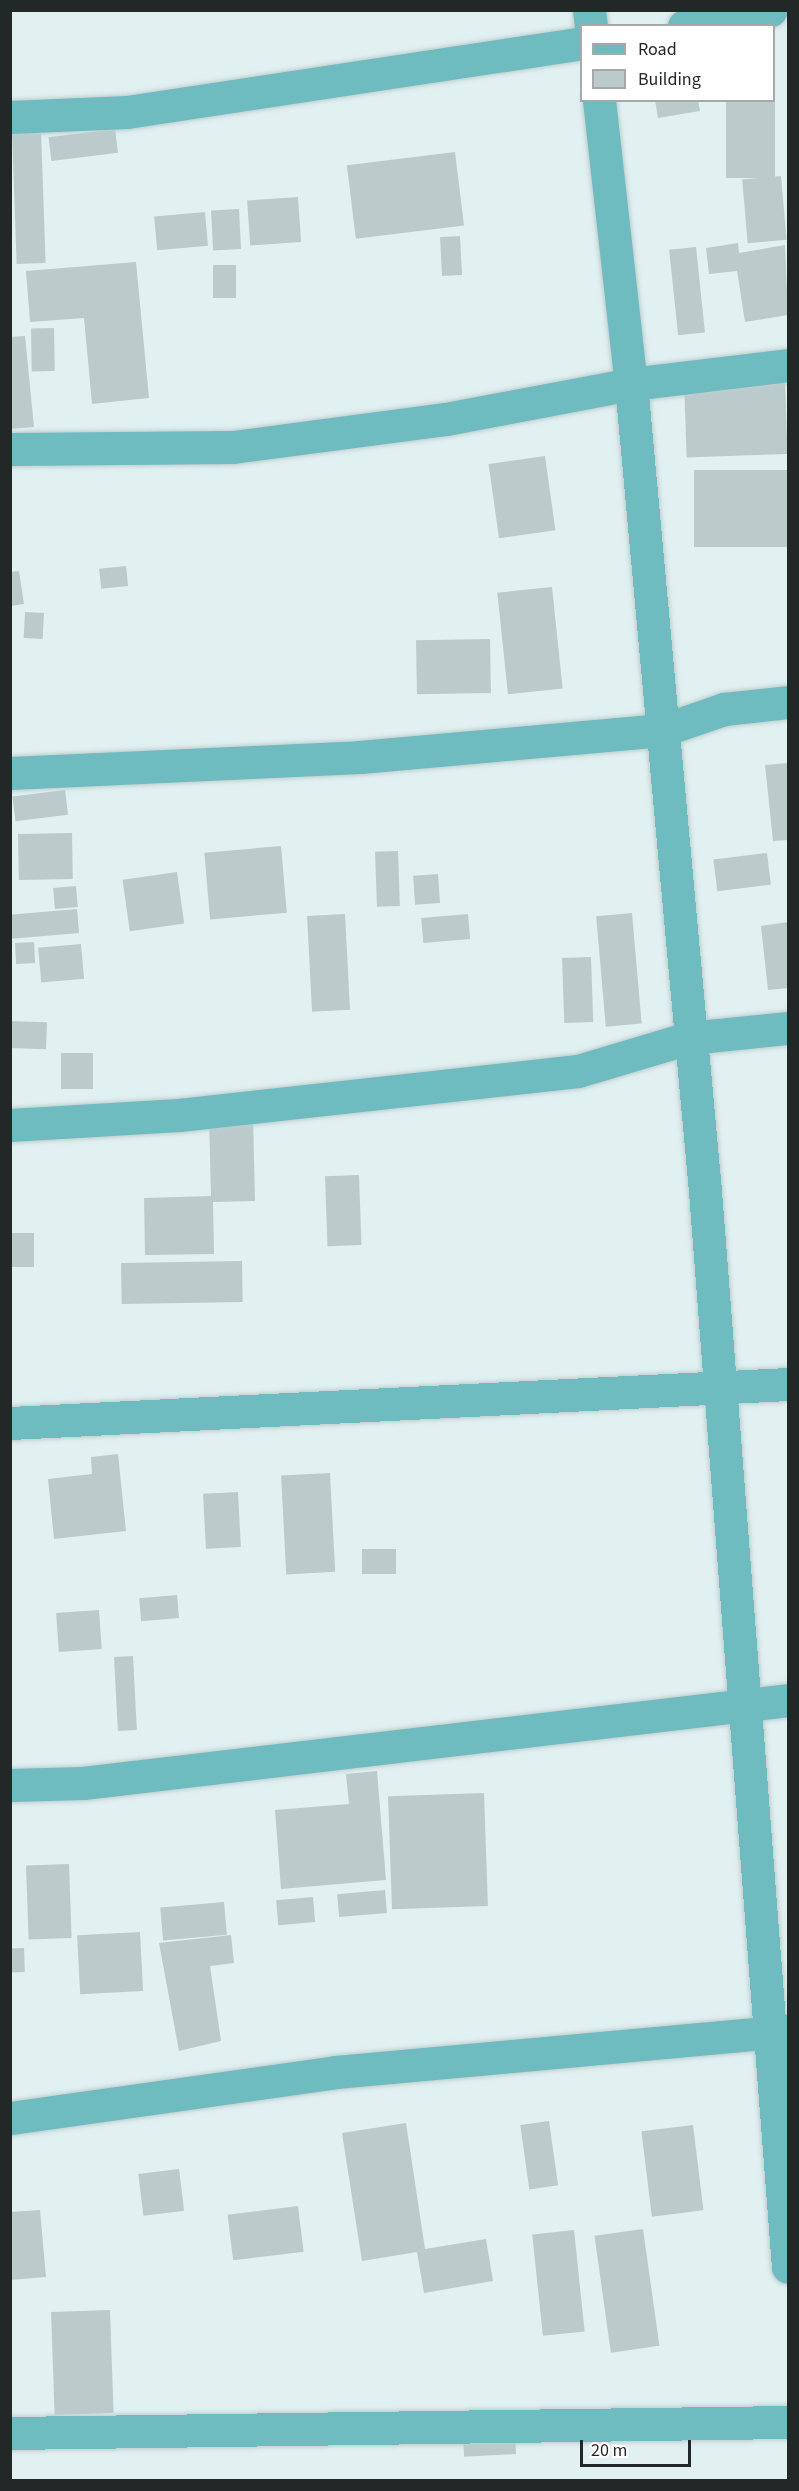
<!DOCTYPE html>
<html>
<head>
<meta charset="utf-8">
<style>
  body { margin:0 }
  #map { position:relative; width:799px; height:2491px; overflow:hidden; background:#e1f1f2; font-family:"Source Sans 3",sans-serif }
  div>[style] { position:absolute }
  [style*='--x'] { left:calc(var(--x)*1px); top:calc(var(--y)*1px); width:calc(var(--w)*1px); rotate:calc(var(--a)*1deg) }
  .building>* { inset:0; background:#bbcbcc; transform-origin:0 0 }
  .roads { filter:drop-shadow(0 0 2px #bfcdce) drop-shadow(0 0 2px #bfcdce) }
  .minor>* { height:33px; margin:-16.5px; padding:0 16.5px; transform-origin:16.5px; border-radius:16.5px; background:#6ebbc0 }
  span { translate:-50% -50%; white-space:nowrap; text-align:center; line-height:1.15; -webkit-text-stroke:5px #fff; paint-order:stroke }
  .frame { position:absolute; inset:0; border:12px solid #222828; pointer-events:none }
  .legend { position:absolute; left:580px; top:24px; width:195px; height:78px; box-sizing:border-box; background:#fff; border:2px solid #a7a9a9; margin:0; padding:8px 10px; list-style:none; font-size:18px; color:#222828 }
  .legend li { display:flex; align-items:center; gap:12px; height:30px }
  .legend b { width:30px; border:2px solid #a7a9a9 }
  .scale { position:absolute; left:580px; top:2440px; width:111px; height:27px; box-sizing:border-box; border:3px solid #222828; border-top:0; padding-left:8px; font-size:18px; line-height:21px; white-space:nowrap; color:#222828; -webkit-text-stroke:4px #fff; paint-order:stroke }
</style>
</head>
<body>
<div id="map">
  <div class="building">
    <div style="clip-path:polygon(655px 100px,698px 100px,700px 111px,658px 118px)"></div>
    <div style="left:726px;top:100px;width:49px;height:78px"></div>
    <div style="left:115px;top:129px;width:24px;height:67px;rotate:83deg"></div>
    <div style="left:41px;top:131px;width:132px;height:29px;rotate:88deg"></div>
    <div style="left:455px;top:152px;width:74px;height:109px;rotate:83deg"></div>
    <div style="left:781px;top:176px;width:64px;height:39px;rotate:85deg"></div>
    <div style="left:298px;top:197px;width:45px;height:51px;rotate:86deg"></div>
    <div style="left:239px;top:209px;width:40px;height:28px;rotate:87deg"></div>
    <div style="left:205px;top:212px;width:34px;height:51px;rotate:85deg"></div>
    <div style="left:460px;top:236px;width:39px;height:20px;rotate:87deg"></div>
    <div style="clip-path:polygon(738px 243px,739px 253px,785px 245px,788px 315px,745px 322px,737px 271px,709px 274px,706px 248px)"></div>
    <div style="left:696px;top:247px;width:86px;height:27px;rotate:84deg"></div>
    <div style="clip-path:polygon(136px 262px,149px 398px,92px 404px,84px 318px,30px 322px,26px 271px)"></div>
    <div style="left:213px;top:265px;width:23px;height:33px"></div>
    <div style="left:54px;top:328px;width:43px;height:23px;rotate:89deg"></div>
    <div style="clip-path:polygon(25px 336px,34px 427px,10px 429px,10px 337px)"></div>
    <div style="left:785px;top:380px;width:74px;height:101px;rotate:88deg"></div>
    <div style="left:545px;top:456px;width:75px;height:57px;rotate:82deg"></div>
    <div style="left:788px;top:470px;width:77px;height:94px;rotate:90deg"></div>
    <div style="left:126px;top:566px;width:20px;height:27px;rotate:84deg"></div>
    <div style="clip-path:polygon(19px 571px,24px 604px,10px 606px,10px 572px)"></div>
    <div style="left:552px;top:587px;width:102px;height:55px;rotate:84deg"></div>
    <div style="left:25px;top:612px;width:19px;height:26px;rotate:3deg"></div>
    <div style="left:490px;top:639px;width:54px;height:74px;rotate:89deg"></div>
    <div style="clip-path:polygon(788px 763px,788px 840px,773px 841px,765px 765px)"></div>
    <div style="left:65px;top:790px;width:25px;height:53px;rotate:83deg"></div>
    <div style="left:72px;top:833px;width:46px;height:54px;rotate:89deg"></div>
    <div style="left:281px;top:846px;width:67px;height:77px;rotate:85deg"></div>
    <div style="left:398px;top:851px;width:55px;height:23px;rotate:88deg"></div>
    <div style="left:767px;top:853px;width:32px;height:54px;rotate:83deg"></div>
    <div style="left:177px;top:872px;width:52px;height:55px;rotate:82deg"></div>
    <div style="left:438px;top:874px;width:29px;height:25px;rotate:86deg"></div>
    <div style="left:76px;top:886px;width:21px;height:23px;rotate:85deg"></div>
    <div style="left:77px;top:909px;width:24px;height:67px;rotate:85deg"></div>
    <div style="left:632px;top:913px;width:111px;height:36px;rotate:85deg"></div>
    <div style="left:345px;top:914px;width:96px;height:38px;rotate:87deg"></div>
    <div style="left:468px;top:914px;width:25px;height:47px;rotate:85deg"></div>
    <div style="clip-path:polygon(788px 922px,788px 988px,768px 990px,761px 926px)"></div>
    <div style="left:34px;top:942px;width:21px;height:19px;rotate:87deg"></div>
    <div style="left:81px;top:944px;width:35px;height:43px;rotate:85deg"></div>
    <div style="left:591px;top:957px;width:65px;height:29px;rotate:88deg"></div>
    <div style="left:10px;top:1021px;width:37px;height:27px;rotate:2deg"></div>
    <div style="left:61px;top:1053px;width:32px;height:36px"></div>
    <div style="clip-path:polygon(253px 1115px,255px 1201px,213px 1202px,214px 1254px,145px 1255px,144px 1198px,211px 1196px,209px 1117px)"></div>
    <div style="left:359px;top:1175px;width:70px;height:34px;rotate:88deg"></div>
    <div style="left:10px;top:1233px;width:24px;height:34px"></div>
    <div style="left:242px;top:1261px;width:41px;height:121px;rotate:89deg"></div>
    <div style="clip-path:polygon(118px 1454px,126px 1531px,54px 1539px,48px 1479px,92px 1474px,91px 1457px)"></div>
    <div style="left:330px;top:1473px;width:99px;height:49px;rotate:87deg"></div>
    <div style="left:238px;top:1492px;width:55px;height:35px;rotate:87deg"></div>
    <div style="left:362px;top:1549px;width:34px;height:25px"></div>
    <div style="left:177px;top:1595px;width:23px;height:38px;rotate:85deg"></div>
    <div style="left:99px;top:1610px;width:39px;height:43px;rotate:86deg"></div>
    <div style="left:133px;top:1656px;width:74px;height:19px;rotate:87deg"></div>
    <div style="clip-path:polygon(377px 1771px,386px 1880px,281px 1889px,275px 1810px,349px 1804px,346px 1774px)"></div>
    <div style="left:484px;top:1793px;width:113px;height:96px;rotate:88deg"></div>
    <div style="left:69px;top:1864px;width:74px;height:43px;rotate:88deg"></div>
    <div style="left:385px;top:1890px;width:23px;height:48px;rotate:85deg"></div>
    <div style="left:313px;top:1897px;width:25px;height:37px;rotate:85deg"></div>
    <div style="left:224px;top:1902px;width:33px;height:64px;rotate:85deg"></div>
    <div style="left:140px;top:1932px;width:59px;height:63px;rotate:87deg"></div>
    <div style="clip-path:polygon(231px 1935px,234px 1963px,210px 1966px,221px 2041px,179px 2051px,159px 1943px)"></div>
    <div style="left:24px;top:1948px;width:24px;height:14px;rotate:88deg"></div>
    <div style="left:549px;top:2121px;width:65px;height:29px;rotate:82deg"></div>
    <div style="clip-path:polygon(406px 2123px,425px 2249px,486px 2239px,493px 2281px,424px 2293px,417px 2252px,362px 2261px,342px 2133px)"></div>
    <div style="left:693px;top:2125px;width:86px;height:52px;rotate:83deg"></div>
    <div style="left:179px;top:2169px;width:42px;height:41px;rotate:83deg"></div>
    <div style="left:298px;top:2206px;width:46px;height:71px;rotate:83deg"></div>
    <div style="clip-path:polygon(40px 2210px,46px 2277px,10px 2280px,10px 2212px)"></div>
    <div style="left:643px;top:2229px;width:118px;height:49px;rotate:82deg"></div>
    <div style="left:574px;top:2230px;width:102px;height:42px;rotate:84deg"></div>
    <div style="left:110px;top:2310px;width:103px;height:59px;rotate:88deg"></div>
    <div style="left:515px;top:2434px;width:20px;height:52px;rotate:87deg"></div>
  </div>
  <div class="roads">
    <div class="minor">
      <div style="--x:589;--y:10;--w:16;--a:83"></div>
      <div style="--x:684;--y:26;--w:88;--a:-10.4"></div>
      <div style="--x:599;--y:100;--w:286;--a:83.6"></div>
      <div style="--x:631;--y:384;--w:810;--a:84.76"></div>
      <div style="--x:705;--y:1191;--w:1079;--a:85.59"></div>
      <div style="--x:10;--y:117;--w:117;--a:-2.4"></div>
      <div style="--x:127;--y:112;--w:460;--a:-8.6"></div>
      <div style="--x:10;--y:449;--w:223;--a:-0.5"></div>
      <div style="--x:233;--y:447;--w:215;--a:-7.5"></div>
      <div style="--x:446;--y:419;--w:188;--a:-10.7"></div>
      <div style="--x:631;--y:384;--w:158;--a:-6.9"></div>
      <div style="--x:10;--y:773;--w:350;--a:-2.6"></div>
      <div style="--x:360;--y:757;--w:304;--a:-5.1"></div>
      <div style="--x:663;--y:730;--w:65;--a:-19"></div>
      <div style="--x:724;--y:709;--w:64;--a:-6.2"></div>
      <div style="--x:10;--y:1125;--w:169;--a:-3.4"></div>
      <div style="--x:179;--y:1115;--w:401;--a:-6.3"></div>
      <div style="--x:578;--y:1071;--w:116;--a:-16.6"></div>
      <div style="--x:689;--y:1038;--w:100;--a:-5.8"></div>
      <div style="--x:10;--y:1423;--w:779;--a:-2.87"></div>
      <div style="--x:10;--y:1785;--w:73;--a:-1.6"></div>
      <div style="--x:83;--y:1783;--w:710;--a:-6.71"></div>
      <div style="--x:10;--y:2118;--w:329;--a:-8"></div>
      <div style="--x:336;--y:2072;--w:454;--a:-5.2"></div>
      <div style="--x:10;--y:2433;--w:778;--a:-0.81"></div>
    </div>
  </div>
  <div class="frame"></div>
  <ul class="legend">
  <li><b style="height:8px;background:#6ebbc0"></b>Road</li>
  <li><b style="height:16px;background:#bbcbcc"></b>Building</li>
  </ul>
  <div class="scale">20 m</div>
</div>
</body>
</html>
